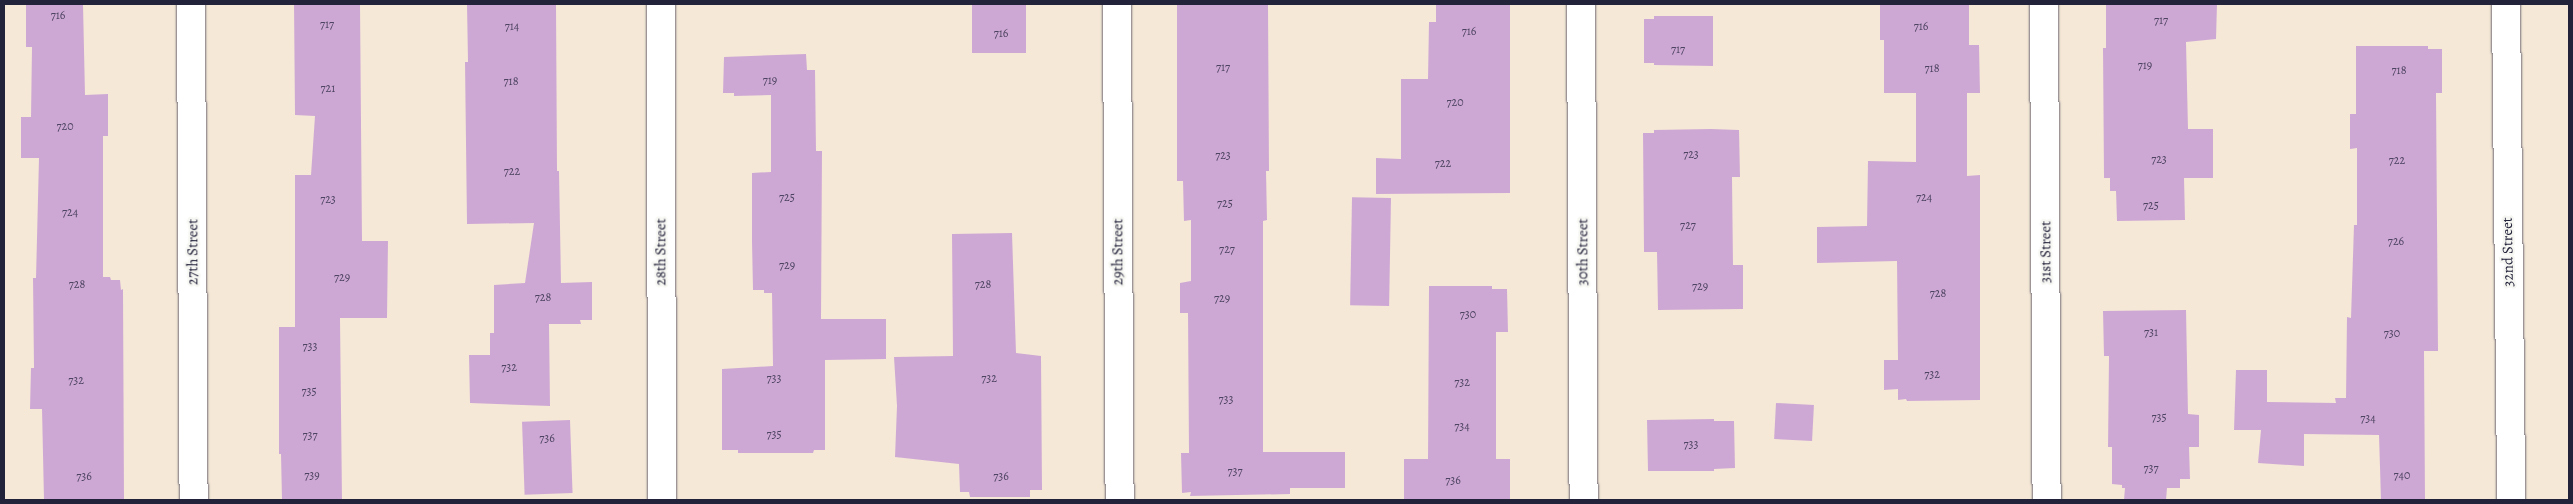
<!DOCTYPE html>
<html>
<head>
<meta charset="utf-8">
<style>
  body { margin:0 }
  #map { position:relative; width:2573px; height:504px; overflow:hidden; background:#f5e8d7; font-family:Alegreya,serif }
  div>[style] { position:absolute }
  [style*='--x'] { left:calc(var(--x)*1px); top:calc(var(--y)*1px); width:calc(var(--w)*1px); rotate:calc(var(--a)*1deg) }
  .building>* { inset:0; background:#cea8d4; transform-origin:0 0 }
  .roads { filter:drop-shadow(0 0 1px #6c6772) drop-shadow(0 0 1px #6c6772) }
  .minor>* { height:28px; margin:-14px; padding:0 14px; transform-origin:14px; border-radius:14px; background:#fff }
  .secondary>* { height:28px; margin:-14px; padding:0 14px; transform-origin:14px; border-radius:14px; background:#fff }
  span { translate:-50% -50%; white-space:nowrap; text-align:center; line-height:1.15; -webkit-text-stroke:4.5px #f6f6f2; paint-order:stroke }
  .number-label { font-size:12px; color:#4d4461 }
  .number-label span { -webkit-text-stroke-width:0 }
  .street-label { font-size:15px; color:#22223b }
  .frame { position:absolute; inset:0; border:5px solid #22223b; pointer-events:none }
</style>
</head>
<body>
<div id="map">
  <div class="building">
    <div style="clip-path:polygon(26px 4px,83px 4px,85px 95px,108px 94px,108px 136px,103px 136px,103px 277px,110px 277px,111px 280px,120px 280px,121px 290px,123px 289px,124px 499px,44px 500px,42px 409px,30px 409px,31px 368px,34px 368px,33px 278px,36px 278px,39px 158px,21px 158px,21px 117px,31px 117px,32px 47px,26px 47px)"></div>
    <div style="clip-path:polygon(294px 4px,360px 4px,362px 241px,388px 241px,387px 318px,340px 318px,342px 500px,282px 500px,281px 454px,279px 454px,279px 327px,295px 327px,295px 175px,311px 175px,315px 116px,295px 115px)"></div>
    <div style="clip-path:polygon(467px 4px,556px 4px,557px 171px,559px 171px,561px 283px,592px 282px,592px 320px,580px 320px,581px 324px,549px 324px,550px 406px,470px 403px,469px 355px,490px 355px,490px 333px,494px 333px,494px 285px,525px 283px,534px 223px,467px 224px,465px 62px,468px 62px)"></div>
    <div style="left:972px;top:4px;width:54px;height:49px"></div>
    <div style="clip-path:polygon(1177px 4px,1268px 4px,1269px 171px,1266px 171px,1267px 220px,1263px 221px,1263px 452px,1345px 452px,1345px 488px,1290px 488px,1290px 494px,1190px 496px,1191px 492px,1182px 493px,1181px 453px,1189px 453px,1188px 313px,1180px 313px,1180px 283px,1191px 281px,1191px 220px,1184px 221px,1183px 181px,1177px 181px)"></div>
    <div style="clip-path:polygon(1436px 4px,1510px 4px,1510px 193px,1376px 194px,1376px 158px,1401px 159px,1401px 79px,1428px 79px,1429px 22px,1436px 22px)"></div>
    <div style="clip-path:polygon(1880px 4px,1969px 4px,1969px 45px,1979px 45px,1980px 93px,1967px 93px,1967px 176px,1980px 175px,1980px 400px,1907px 401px,1906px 399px,1898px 400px,1898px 389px,1884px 390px,1884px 360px,1898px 360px,1897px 261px,1817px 263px,1817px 227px,1867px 226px,1868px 161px,1916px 162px,1916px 93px,1884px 93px,1884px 40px,1880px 40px)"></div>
    <div style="clip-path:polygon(2106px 4px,2217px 4px,2216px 39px,2186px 42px,2188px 129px,2213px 129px,2213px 178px,2184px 178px,2185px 220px,2117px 221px,2116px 191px,2110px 191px,2110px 178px,2104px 178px,2103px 48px,2106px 48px)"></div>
    <div style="clip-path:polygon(1654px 16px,1713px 16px,1713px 66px,1654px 65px,1654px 63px,1644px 63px,1644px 19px,1654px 19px)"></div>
    <div style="clip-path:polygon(2356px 46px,2428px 46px,2428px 49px,2442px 49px,2442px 93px,2436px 93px,2438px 351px,2424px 351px,2425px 500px,2381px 500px,2379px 435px,2304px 434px,2304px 466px,2258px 463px,2261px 430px,2234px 430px,2236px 370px,2267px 370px,2267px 402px,2336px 403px,2335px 398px,2346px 398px,2347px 317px,2351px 318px,2354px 225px,2357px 225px,2357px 148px,2350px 149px,2350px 114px,2356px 114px)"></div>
    <div style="clip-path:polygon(806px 54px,807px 70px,815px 70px,816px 151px,822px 151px,821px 319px,886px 319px,886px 359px,825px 360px,825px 450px,814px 450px,813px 453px,738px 453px,738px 450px,722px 450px,722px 369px,773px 366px,772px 293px,764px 293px,764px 290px,753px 290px,752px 242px,752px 173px,771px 172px,771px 95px,734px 96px,734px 93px,723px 93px,724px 57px)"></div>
    <div style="clip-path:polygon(1711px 129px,1739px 130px,1740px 177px,1732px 177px,1733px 265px,1743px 265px,1743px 309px,1658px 310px,1657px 252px,1644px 252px,1643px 133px,1654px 133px,1654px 130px)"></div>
    <div style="left:1391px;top:198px;width:108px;height:39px;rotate:91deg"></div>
    <div style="clip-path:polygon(1012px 233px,1016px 353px,1041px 356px,1042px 490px,1030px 490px,1030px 497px,970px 497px,969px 492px,960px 492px,959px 464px,895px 457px,897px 406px,894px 357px,953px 356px,952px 234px)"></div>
    <div style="clip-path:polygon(1429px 286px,1492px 286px,1492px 289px,1507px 289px,1508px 332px,1496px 332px,1496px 459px,1510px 459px,1510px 500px,1404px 500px,1404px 459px,1428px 459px)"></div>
    <div style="clip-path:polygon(2186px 310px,2188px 414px,2199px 415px,2199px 447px,2189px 447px,2190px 479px,2180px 479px,2180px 488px,2167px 488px,2166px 500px,2124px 500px,2125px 488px,2122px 488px,2122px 485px,2112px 484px,2112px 447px,2108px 447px,2109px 356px,2104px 356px,2103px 311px)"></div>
    <div style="left:1776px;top:403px;width:38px;height:36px;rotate:3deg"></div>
    <div style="clip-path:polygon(1714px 419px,1714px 421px,1734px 421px,1735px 468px,1714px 469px,1714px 471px,1648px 471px,1647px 420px)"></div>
    <div style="left:570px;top:420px;width:73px;height:48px;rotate:88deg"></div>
  </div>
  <div class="roads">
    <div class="minor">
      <div style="--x:1117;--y:4;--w:496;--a:89.7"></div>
      <div style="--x:1581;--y:4;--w:496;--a:89.7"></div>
      <div style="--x:2044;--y:4;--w:496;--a:89.7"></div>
      <div style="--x:2506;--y:4;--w:496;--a:89.4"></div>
    </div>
    <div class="secondary">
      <div style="--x:191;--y:4;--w:496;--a:89.7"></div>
      <div style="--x:661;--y:4;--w:496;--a:89.9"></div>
    </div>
  </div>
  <div class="number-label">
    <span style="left:58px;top:16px">716</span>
    <span style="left:2161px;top:21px">717</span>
    <span style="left:327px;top:25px">717</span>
    <span style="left:512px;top:27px">714</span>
    <span style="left:1921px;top:27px">716</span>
    <span style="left:1469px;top:32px">716</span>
    <span style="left:1001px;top:34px">716</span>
    <span style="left:1678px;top:50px">717</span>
    <span style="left:2145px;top:66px">719</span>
    <span style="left:1223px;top:68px">717</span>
    <span style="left:1932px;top:69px">718</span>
    <span style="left:2399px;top:71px">718</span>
    <span style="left:770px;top:81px">719</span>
    <span style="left:511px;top:82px">718</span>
    <span style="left:328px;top:89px">721</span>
    <span style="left:1455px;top:103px">720</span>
    <span style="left:65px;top:127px">720</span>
    <span style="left:1691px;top:155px">723</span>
    <span style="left:1223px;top:156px">723</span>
    <span style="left:2159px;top:160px">723</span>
    <span style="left:2397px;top:161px">722</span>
    <span style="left:1443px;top:164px">722</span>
    <span style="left:512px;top:172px">722</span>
    <span style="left:787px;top:198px">725</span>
    <span style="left:1924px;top:198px">724</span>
    <span style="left:328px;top:200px">723</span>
    <span style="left:1225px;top:204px">725</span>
    <span style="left:2151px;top:206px">725</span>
    <span style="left:70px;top:213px">724</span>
    <span style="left:1688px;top:226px">727</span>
    <span style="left:2396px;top:242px">726</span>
    <span style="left:1227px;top:250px">727</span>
    <span style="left:787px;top:266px">729</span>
    <span style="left:342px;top:278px">729</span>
    <span style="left:77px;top:285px">728</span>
    <span style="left:983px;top:285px">728</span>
    <span style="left:1700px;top:287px">729</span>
    <span style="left:1938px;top:294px">728</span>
    <span style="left:543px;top:298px">728</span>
    <span style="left:1222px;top:299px">729</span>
    <span style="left:1468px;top:315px">730</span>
    <span style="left:2151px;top:333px">731</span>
    <span style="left:2392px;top:334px">730</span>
    <span style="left:310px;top:347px">733</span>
    <span style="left:509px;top:368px">732</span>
    <span style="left:1932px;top:375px">732</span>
    <span style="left:774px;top:379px">733</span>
    <span style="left:989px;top:379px">732</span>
    <span style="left:76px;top:381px">732</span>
    <span style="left:1462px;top:383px">732</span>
    <span style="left:309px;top:392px">735</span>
    <span style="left:1226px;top:400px">733</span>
    <span style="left:2159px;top:418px">735</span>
    <span style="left:2368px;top:419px">734</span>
    <span style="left:1462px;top:427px">734</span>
    <span style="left:774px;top:435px">735</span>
    <span style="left:310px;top:436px">737</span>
    <span style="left:547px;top:439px">736</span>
    <span style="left:1691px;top:445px">733</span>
    <span style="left:2151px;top:469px">737</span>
    <span style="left:1235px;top:472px">737</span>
    <span style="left:312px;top:476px">739</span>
    <span style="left:2402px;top:476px">740</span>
    <span style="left:84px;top:477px">736</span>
    <span style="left:1001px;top:477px">736</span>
    <span style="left:1453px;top:481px">736</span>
  </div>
  <div class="street-label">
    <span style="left:193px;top:252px;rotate:-90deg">27th Street</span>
    <span style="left:661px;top:252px;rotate:-90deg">28th Street</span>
    <span style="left:1118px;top:252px;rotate:-90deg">29th Street</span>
    <span style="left:1583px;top:252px;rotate:-90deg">30th Street</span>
    <span style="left:2046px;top:252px;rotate:-90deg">31st Street</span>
    <span style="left:2508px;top:252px;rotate:-91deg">32nd Street</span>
  </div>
  <div class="frame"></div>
</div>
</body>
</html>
